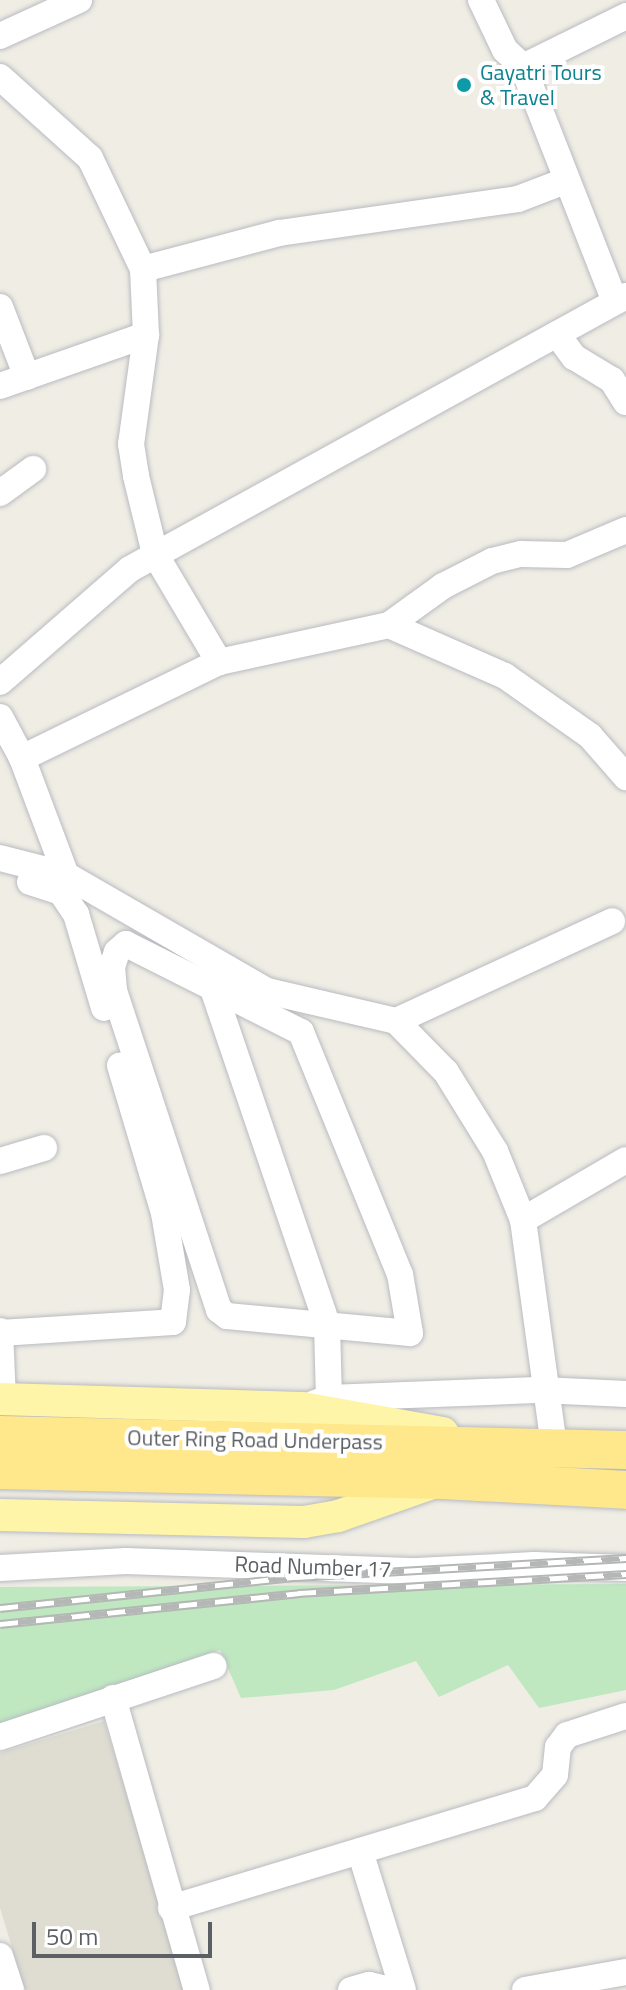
<!DOCTYPE html>
<html>
<head>
<meta charset="utf-8">
<style>
  body { margin:0 }
  #map { position:relative; width:626px; height:1990px; overflow:hidden; background:#efede4; font-family:"Titillium Web",sans-serif }
  div>[style] { position:absolute }
  [style*='--x'] { left:calc(var(--x)*1px); top:calc(var(--y)*1px); width:calc(var(--w)*1px); rotate:calc(var(--a)*1deg) }
  .education>* { inset:0; background:#dfddd2 }
  .green>* { inset:0; background:#bfe8c1 }
  .roads { filter:drop-shadow(0 0 2px #b9bbc1) drop-shadow(0 0 2px #b9bbc1) }
  .minor>* { height:26px; margin:-13px; padding:0 13px; transform-origin:13px; border-radius:13px; background:#fff }
  .major>* { height:32px; margin:-16px; padding:0 16px; transform-origin:16px; border-radius:16px; background:#fff5a9 }
  .highway>* { height:38px; margin:-19px; padding:0 19px; transform-origin:19px; border-radius:19px; background:#ffe78b }
  .rail>* { height:9px; margin-top:-4.5px; transform-origin:0; background:repeating-linear-gradient(90deg,#fff 0 18px,#b5b6b6 0 36px); box-sizing:border-box; border-block:2px solid #b5b6b6 }
  .dots>* { width:22px; height:22px; translate:-50% -50%; box-sizing:border-box; border:4px solid #fff; border-radius:50% }
  span { translate:-50% -50%; white-space:nowrap; text-align:center; line-height:1.15; -webkit-text-stroke:8px #fff; paint-order:stroke }
  .culture-label { font-size:22px; color:#0d838f }
  .left { translate:0 -50%; text-align:left }
  .street-label { font-size:22px; color:#5c6065 }
  .scale { position:absolute; left:32px; top:1922px; width:180px; height:36px; box-sizing:border-box; border:4px solid #5c6065; border-top:0; padding-left:10px; font-size:24px; line-height:28px; white-space:nowrap; color:#5c6065; -webkit-text-stroke:6px #fff; paint-order:stroke }
</style>
</head>
<body>
<div id="map">
  <div class="education">
    <div style="clip-path:polygon(104px 1721px,186px 1990px,25px 1990px,0 1908px,0 1753px)"></div>
  </div>
  <div class="green">
    <div style="clip-path:polygon(626px 1584px,626px 1690px,539px 1708px,508px 1665px,439px 1697px,416px 1661px,334px 1690px,241px 1698px,220px 1650px,0 1724px,0 1587px)"></div>
  </div>
  <div class="roads">
    <div class="minor">
      <div style="--x:481;--y:0;--w:55;--a:64.4"></div>
      <div style="--x:505;--y:50;--w:25;--a:43"></div>
      <div style="--x:523;--y:67;--w:115;--a:-26.3"></div>
      <div style="--x:0;--y:36;--w:87;--a:-24.5"></div>
      <div style="--x:523;--y:67;--w:252;--a:68.6"></div>
      <div style="--x:0;--y:77;--w:121;--a:42"></div>
      <div style="--x:90;--y:158;--w:123;--a:64.5"></div>
      <div style="--x:143;--y:269;--w:66;--a:87.4"></div>
      <div style="--x:146;--y:335;--w:110;--a:97.8"></div>
      <div style="--x:131;--y:444;--w:32;--a:81"></div>
      <div style="--x:136;--y:476;--w:80;--a:76.3"></div>
      <div style="--x:155;--y:554;--w:126;--a:59.3"></div>
      <div style="--x:143;--y:269;--w:141;--a:-14.8"></div>
      <div style="--x:279;--y:233;--w:241;--a:-8.1"></div>
      <div style="--x:518;--y:199;--w:50;--a:-21"></div>
      <div style="--x:0;--y:307;--w:75;--a:68.9"></div>
      <div style="--x:557;--y:334;--w:29;--a:54"></div>
      <div style="--x:574;--y:357;--w:44;--a:31.2"></div>
      <div style="--x:612;--y:380;--w:26;--a:58"></div>
      <div style="--x:0;--y:386;--w:155;--a:-19.3"></div>
      <div style="--x:0;--y:493;--w:41;--a:-36"></div>
      <div style="--x:389;--y:625;--w:67;--a:-35.8"></div>
      <div style="--x:443;--y:586;--w:55;--a:-27"></div>
      <div style="--x:492;--y:561;--w:30;--a:-14"></div>
      <div style="--x:521;--y:554;--w:46;--a:1.2"></div>
      <div style="--x:567;--y:555;--w:64;--a:-23"></div>
      <div style="--x:0;--y:682;--w:172;--a:-41"></div>
      <div style="--x:130;--y:569;--w:566;--a:-28.83"></div>
      <div style="--x:0;--y:717;--w:47;--a:61.8"></div>
      <div style="--x:22;--y:758;--w:125;--a:69.4"></div>
      <div style="--x:22;--y:758;--w:219;--a:-26"></div>
      <div style="--x:219;--y:662;--w:174;--a:-12.3"></div>
      <div style="--x:389;--y:625;--w:127;--a:23.7"></div>
      <div style="--x:505;--y:676;--w:104;--a:35.2"></div>
      <div style="--x:590;--y:736;--w:55;--a:48.7"></div>
      <div style="--x:0;--y:858;--w:68;--a:14.4"></div>
      <div style="--x:66;--y:875;--w:232;--a:30"></div>
      <div style="--x:267;--y:991;--w:132;--a:13.1"></div>
      <div style="--x:396;--y:1021;--w:71;--a:45.6"></div>
      <div style="--x:446;--y:1072;--w:93;--a:58.2"></div>
      <div style="--x:495;--y:1151;--w:74;--a:67.9"></div>
      <div style="--x:523;--y:1220;--w:228;--a:82.2"></div>
      <div style="--x:30;--y:882;--w:33;--a:18"></div>
      <div style="--x:61;--y:892;--w:27;--a:56"></div>
      <div style="--x:76;--y:914;--w:98;--a:73.4"></div>
      <div style="--x:126;--y:944;--w:196;--a:26.7"></div>
      <div style="--x:301;--y:1032;--w:261;--a:67.8"></div>
      <div style="--x:400;--y:1274;--w:60;--a:80.4"></div>
      <div style="--x:410;--y:1333;--w:184;--a:-174.7"></div>
      <div style="--x:227;--y:1316;--w:10;--a:-143"></div>
      <div style="--x:219;--y:1310;--w:337;--a:-108.2"></div>
      <div style="--x:114;--y:990;--w:23;--a:-95"></div>
      <div style="--x:112;--y:967;--w:16;--a:-72"></div>
      <div style="--x:117;--y:952;--w:12;--a:-42"></div>
      <div style="--x:212;--y:986;--w:357;--a:71.2"></div>
      <div style="--x:327;--y:1324;--w:74;--a:88.5"></div>
      <div style="--x:396;--y:1021;--w:238;--a:-24.8"></div>
      <div style="--x:0;--y:1161;--w:46;--a:-16.5"></div>
      <div style="--x:523;--y:1220;--w:119;--a:-30.2"></div>
      <div style="--x:0;--y:1331;--w:68;--a:87.5"></div>
      <div style="--x:0;--y:1333;--w:173;--a:-3.6"></div>
      <div style="--x:173;--y:1322;--w:32;--a:-83"></div>
      <div style="--x:177;--y:1290;--w:78;--a:-99.6"></div>
      <div style="--x:164;--y:1213;--w:154;--a:-106.6"></div>
      <div style="--x:313;--y:1404;--w:17;--a:-21"></div>
      <div style="--x:329;--y:1398;--w:213;--a:-2.2"></div>
      <div style="--x:542;--y:1390;--w:84;--a:2.7"></div>
      <div style="--x:0;--y:1568;--w:126;--a:-3.2"></div>
      <div style="--x:126;--y:1561;--w:291;--a:2"></div>
      <div style="--x:417;--y:1571;--w:117;--a:-2.9"></div>
      <div style="--x:534;--y:1565;--w:92;--a:1.9"></div>
      <div style="--x:113;--y:1698;--w:304;--a:74"></div>
      <div style="--x:0;--y:1737;--w:225;--a:-18.4"></div>
      <div style="--x:360;--y:1851;--w:145;--a:72.8"></div>
      <div style="--x:171;--y:1908;--w:380;--a:-16.8"></div>
      <div style="--x:535;--y:1798;--w:30;--a:-49"></div>
      <div style="--x:555;--y:1775;--w:28;--a:-84"></div>
      <div style="--x:558;--y:1747;--w:15;--a:-53"></div>
      <div style="--x:567;--y:1735;--w:62;--a:-17.9"></div>
      <div style="--x:0;--y:1956;--w:36;--a:72"></div>
      <div style="--x:351;--y:1990;--w:19;--a:-16"></div>
      <div style="--x:369;--y:1985;--w:23;--a:13"></div>
      <div style="--x:525;--y:1990;--w:103;--a:-10.1"></div>
    </div>
    <div class="major">
      <div style="--x:0;--y:1399;--w:302;--a:1.7"></div>
      <div style="--x:302;--y:1408;--w:143;--a:10.1"></div>
      <div style="--x:0;--y:1515;--w:304;--a:1.3"></div>
      <div style="--x:304;--y:1522;--w:35;--a:-10"></div>
      <div style="--x:338;--y:1516;--w:100;--a:-19.3"></div>
    </div>
    <div class="highway">
      <div style="--x:0;--y:1435;--w:626;--a:1.37"></div>
      <div style="--x:0;--y:1470;--w:443;--a:1.3"></div>
      <div style="--x:443;--y:1480;--w:183;--a:3.1"></div>
    </div>
  </div>
  <div class="rail">
    <div style="--x:0;--y:1608;--w:298;--a:-6"></div>
    <div style="--x:296;--y:1577;--w:331;--a:-3.3"></div>
    <div style="--x:0;--y:1624;--w:300;--a:-5.9"></div>
    <div style="--x:298;--y:1593;--w:329;--a:-3.3"></div>
  </div>
  <div class="dots">
    <div style="left:464px;top:85px;background:#0f9aa8"></div>
  </div>
  <div class="culture-label">
    <span class="left" style="left:480px;top:85px">Gayatri Tours<br>&amp; Travel</span>
  </div>
  <div class="street-label">
    <span style="left:255px;top:1440px;rotate:1deg">Outer Ring Road Underpass</span>
    <span style="left:313px;top:1567px;rotate:2deg">Road Number 17</span>
  </div>
  <div class="scale">50 m</div>
</div>
</body>
</html>
